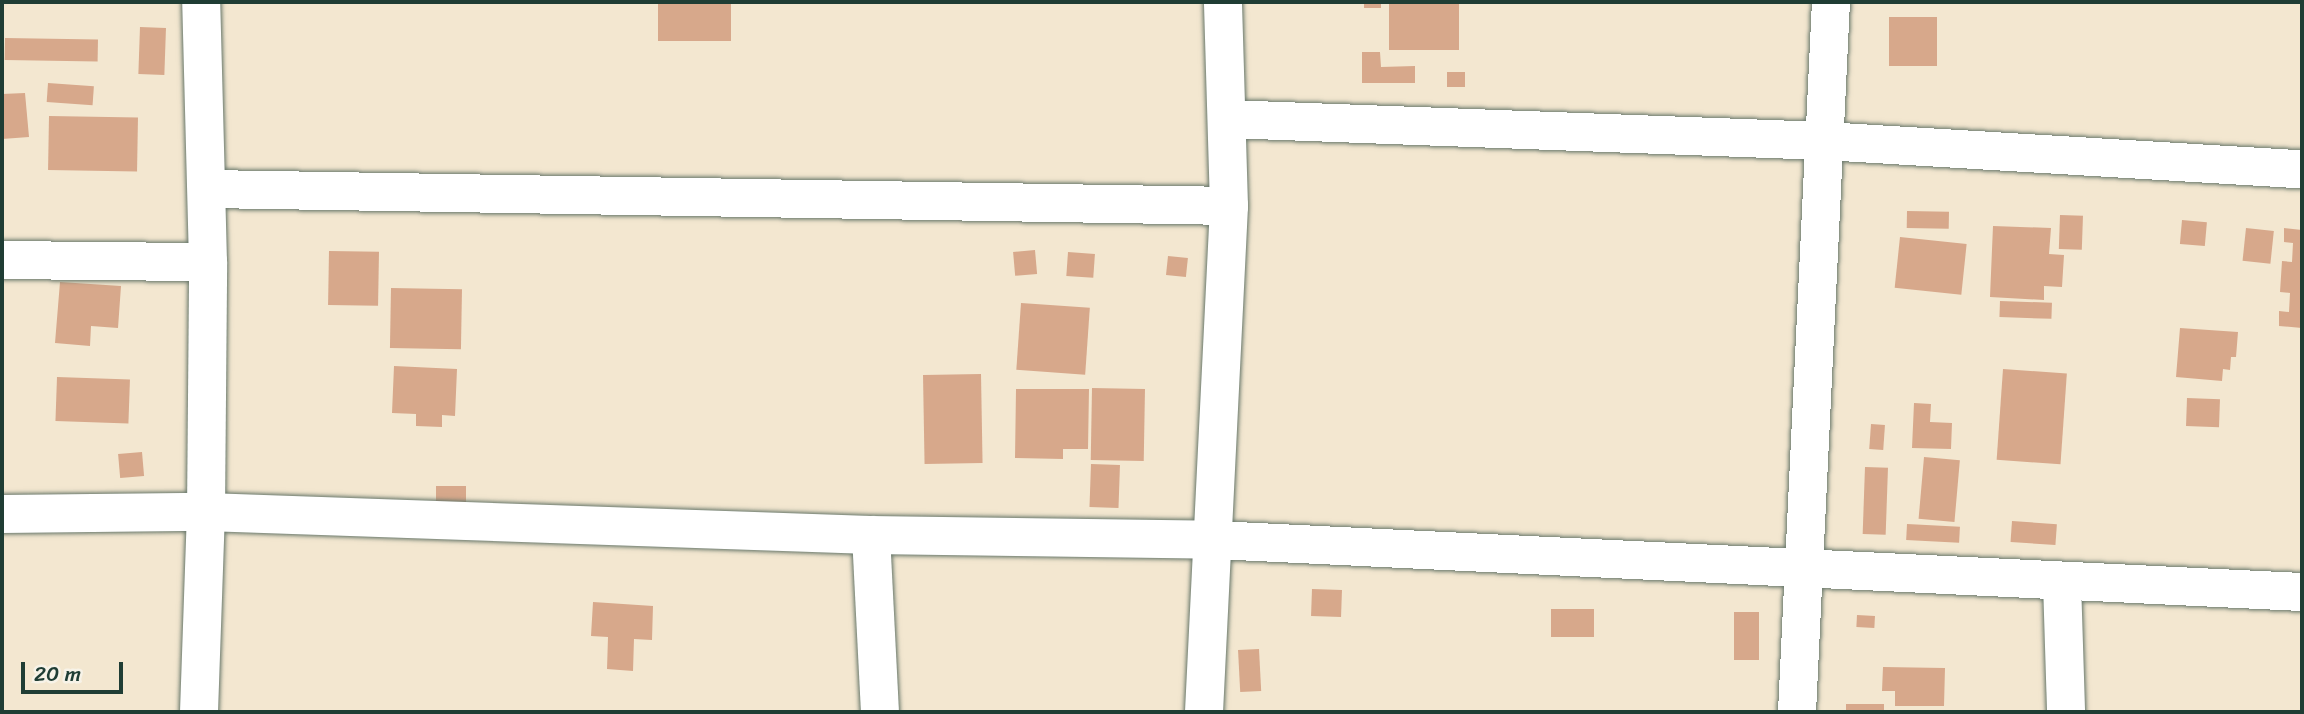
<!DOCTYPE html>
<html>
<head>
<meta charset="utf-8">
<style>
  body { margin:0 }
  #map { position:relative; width:2304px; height:714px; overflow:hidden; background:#f3e7d0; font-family:Sriracha,sans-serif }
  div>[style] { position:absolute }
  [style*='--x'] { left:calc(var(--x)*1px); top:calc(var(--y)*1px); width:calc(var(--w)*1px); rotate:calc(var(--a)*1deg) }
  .building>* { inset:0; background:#d7a88b; transform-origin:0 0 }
  .roads { filter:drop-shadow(0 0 2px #69786b) drop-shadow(0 0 2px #69786b) }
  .minor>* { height:38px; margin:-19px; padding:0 19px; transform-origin:19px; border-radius:19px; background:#fff }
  span { translate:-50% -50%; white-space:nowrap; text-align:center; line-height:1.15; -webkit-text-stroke:5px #f7f3e8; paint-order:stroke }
  .frame { position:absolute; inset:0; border:4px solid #1f3d34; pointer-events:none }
  .scale { position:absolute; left:21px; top:662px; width:102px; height:32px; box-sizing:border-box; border:4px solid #1f3d34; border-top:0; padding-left:9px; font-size:21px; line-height:24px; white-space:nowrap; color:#1f3d34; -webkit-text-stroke:5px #f7f3e8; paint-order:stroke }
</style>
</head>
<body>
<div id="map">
  <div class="building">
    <div style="left:658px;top:2px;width:73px;height:39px"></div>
    <div style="left:1364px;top:2px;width:17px;height:6px"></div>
    <div style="left:1389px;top:2px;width:70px;height:48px"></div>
    <div style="left:1889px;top:17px;width:48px;height:49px"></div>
    <div style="left:140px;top:27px;width:26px;height:47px;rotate:2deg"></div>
    <div style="left:5px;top:38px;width:93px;height:22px;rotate:1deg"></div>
    <div style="clip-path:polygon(1362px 52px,1380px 52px,1381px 67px,1415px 66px,1415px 83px,1362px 83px)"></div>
    <div style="left:1447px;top:72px;width:18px;height:15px"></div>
    <div style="left:48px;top:83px;width:46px;height:19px;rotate:4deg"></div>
    <div style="clip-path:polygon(25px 93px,29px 137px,2px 139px,2px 94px)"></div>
    <div style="left:49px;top:116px;width:89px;height:54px;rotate:1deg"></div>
    <div style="left:1907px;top:211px;width:42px;height:17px;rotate:1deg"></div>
    <div style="left:2060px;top:215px;width:23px;height:34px;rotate:2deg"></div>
    <div style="left:2182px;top:220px;width:25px;height:24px;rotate:5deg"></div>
    <div style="clip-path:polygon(1993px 226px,2051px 228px,2049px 254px,2064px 255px,2062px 287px,2044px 286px,2044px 300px,1990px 297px)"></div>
    <div style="left:2246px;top:228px;width:28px;height:33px;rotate:6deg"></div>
    <div style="clip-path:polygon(2284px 228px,2302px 230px,2302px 328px,2279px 326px,2279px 311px,2289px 312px,2290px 293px,2280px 292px,2282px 261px,2292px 262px,2293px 243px,2284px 242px)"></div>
    <div style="left:1900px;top:237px;width:67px;height:51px;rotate:6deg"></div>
    <div style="left:1035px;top:250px;width:24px;height:22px;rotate:85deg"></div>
    <div style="left:329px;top:251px;width:50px;height:54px;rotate:1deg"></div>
    <div style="left:1068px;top:252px;width:27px;height:24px;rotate:4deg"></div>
    <div style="left:1168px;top:256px;width:20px;height:19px;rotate:6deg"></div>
    <div style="clip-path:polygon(60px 282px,121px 286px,118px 328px,91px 326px,90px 346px,55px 343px)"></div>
    <div style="left:391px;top:288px;width:71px;height:60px;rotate:1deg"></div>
    <div style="left:2000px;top:301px;width:52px;height:16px;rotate:2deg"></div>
    <div style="left:1021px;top:303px;width:69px;height:67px;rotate:4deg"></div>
    <div style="clip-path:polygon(2180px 328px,2238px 332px,2236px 357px,2231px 357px,2230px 370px,2223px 369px,2222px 381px,2176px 377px)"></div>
    <div style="clip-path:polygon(394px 366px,457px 369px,455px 416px,442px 415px,442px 427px,416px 426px,416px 414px,392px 413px)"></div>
    <div style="left:2003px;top:369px;width:64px;height:91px;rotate:4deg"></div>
    <div style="left:981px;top:374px;width:89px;height:58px;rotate:89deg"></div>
    <div style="left:57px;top:377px;width:73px;height:44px;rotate:2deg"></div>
    <div style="left:1092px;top:388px;width:53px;height:72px;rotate:1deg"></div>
    <div style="clip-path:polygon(1016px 389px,1089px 389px,1088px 449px,1063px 449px,1063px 459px,1015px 458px)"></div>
    <div style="left:2187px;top:398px;width:33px;height:28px;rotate:2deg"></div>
    <div style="clip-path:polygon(1914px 403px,1931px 404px,1930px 422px,1952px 423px,1951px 449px,1912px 448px)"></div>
    <div style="left:1871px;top:424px;width:14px;height:25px;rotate:4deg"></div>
    <div style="left:142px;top:452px;width:24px;height:24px;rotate:85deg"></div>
    <div style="left:1924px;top:457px;width:36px;height:62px;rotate:5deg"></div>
    <div style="left:1091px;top:464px;width:29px;height:43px;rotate:2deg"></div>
    <div style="left:1865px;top:467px;width:23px;height:67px;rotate:2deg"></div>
    <div style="left:436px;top:486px;width:30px;height:19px"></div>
    <div style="left:2012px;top:521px;width:45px;height:21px;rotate:4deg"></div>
    <div style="left:1907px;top:524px;width:53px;height:16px;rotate:3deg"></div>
    <div style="left:1312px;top:589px;width:30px;height:27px;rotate:2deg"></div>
    <div style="clip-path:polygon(593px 602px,653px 606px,652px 640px,634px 639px,633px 671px,607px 669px,608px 637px,591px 636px)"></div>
    <div style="left:1551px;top:609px;width:43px;height:28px"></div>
    <div style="left:1734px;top:612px;width:25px;height:48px"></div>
    <div style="left:1857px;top:615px;width:18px;height:12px;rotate:3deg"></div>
    <div style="left:1259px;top:649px;width:42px;height:21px;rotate:87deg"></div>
    <div style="clip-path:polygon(1883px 667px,1945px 668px,1944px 706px,1895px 706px,1895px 691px,1882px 691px)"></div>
    <div style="left:1846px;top:704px;width:38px;height:8px"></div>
  </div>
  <div class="roads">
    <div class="minor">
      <div style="--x:1227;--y:119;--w:597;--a:2.11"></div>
      <div style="--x:1824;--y:141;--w:479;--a:3.4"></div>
      <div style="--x:208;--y:189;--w:1021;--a:0.95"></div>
      <div style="--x:2;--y:260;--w:206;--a:0.6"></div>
      <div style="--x:2;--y:514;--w:204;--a:-0.6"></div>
      <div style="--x:206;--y:512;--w:665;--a:1.98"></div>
      <div style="--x:871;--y:535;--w:344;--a:0.8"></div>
      <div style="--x:1215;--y:540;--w:1088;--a:2.74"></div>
      <div style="--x:871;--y:535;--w:177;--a:87.1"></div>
      <div style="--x:2062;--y:582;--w:130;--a:88.2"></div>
      <div style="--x:199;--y:712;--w:200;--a:-88"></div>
      <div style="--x:206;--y:512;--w:250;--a:-89.5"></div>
      <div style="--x:208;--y:262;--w:260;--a:-91.5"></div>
      <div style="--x:1204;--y:712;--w:507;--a:-87.17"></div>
      <div style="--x:1229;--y:206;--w:204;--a:-91.7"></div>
      <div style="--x:1797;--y:712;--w:711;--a:-87.26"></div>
    </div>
  </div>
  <div class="frame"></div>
  <div class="scale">20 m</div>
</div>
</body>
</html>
